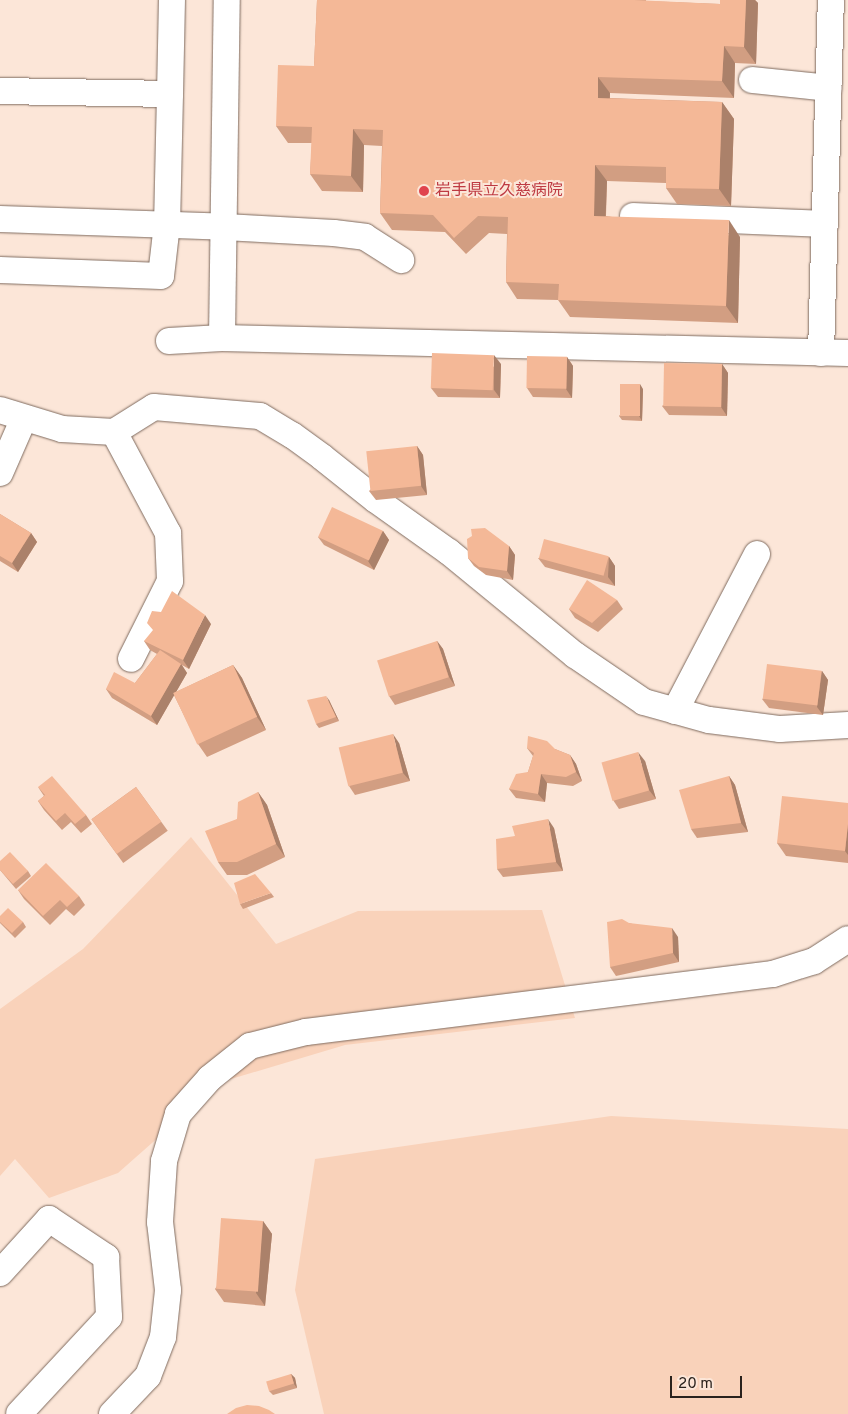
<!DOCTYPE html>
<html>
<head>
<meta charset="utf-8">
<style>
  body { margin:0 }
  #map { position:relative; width:848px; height:1414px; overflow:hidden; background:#fce6d8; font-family:Overpass,"Noto Sans JP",sans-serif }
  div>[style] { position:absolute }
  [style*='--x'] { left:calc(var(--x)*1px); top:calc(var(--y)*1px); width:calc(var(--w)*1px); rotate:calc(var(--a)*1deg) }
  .green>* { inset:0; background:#f9d2ba }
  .roads { filter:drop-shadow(0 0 1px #7f6b5f) drop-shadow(0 0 1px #7f6b5f) }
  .minor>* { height:26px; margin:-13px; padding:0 13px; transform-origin:13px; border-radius:13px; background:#fff }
  .wall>* { inset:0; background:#d29e82; transform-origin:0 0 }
  .shaded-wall>* { inset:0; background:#ab816a }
  .building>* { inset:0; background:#f4b897; transform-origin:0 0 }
  .dots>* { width:14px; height:14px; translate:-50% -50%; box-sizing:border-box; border:2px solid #fce6d8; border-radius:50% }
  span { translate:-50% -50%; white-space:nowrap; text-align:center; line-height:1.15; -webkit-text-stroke:4px #fce6d8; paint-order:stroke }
  .health-label { font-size:16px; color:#be3a42 }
  .left { translate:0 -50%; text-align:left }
  .scale { position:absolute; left:670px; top:1376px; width:72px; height:22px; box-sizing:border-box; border:2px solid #2a221d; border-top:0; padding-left:6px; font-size:15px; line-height:18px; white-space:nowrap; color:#2a221d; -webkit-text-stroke:4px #fce6d8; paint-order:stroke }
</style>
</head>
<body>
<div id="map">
  <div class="green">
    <div style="clip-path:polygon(191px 837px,276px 944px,358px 911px,542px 910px,575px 1018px,345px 1045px,221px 1082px,118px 1173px,49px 1198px,15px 1159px,0 1176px,0 1009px,83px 949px)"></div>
    <div style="clip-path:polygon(611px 1116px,848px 1129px,848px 1414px,324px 1414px,295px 1290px,315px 1159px)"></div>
  </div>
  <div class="roads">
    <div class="minor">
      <div style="--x:752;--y:80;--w:77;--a:5.9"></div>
      <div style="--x:0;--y:91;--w:170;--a:1"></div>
      <div style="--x:170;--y:94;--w:130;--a:91.3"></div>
      <div style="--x:167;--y:224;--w:52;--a:96.6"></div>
      <div style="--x:161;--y:276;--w:161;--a:-177.9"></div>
      <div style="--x:170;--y:94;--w:94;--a:-88.8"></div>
      <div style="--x:633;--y:216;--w:192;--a:2.4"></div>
      <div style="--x:0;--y:219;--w:225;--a:2"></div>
      <div style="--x:225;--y:227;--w:109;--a:3.2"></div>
      <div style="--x:334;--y:233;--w:31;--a:7"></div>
      <div style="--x:365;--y:237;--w:43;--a:32.6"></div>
      <div style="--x:222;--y:338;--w:338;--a:-89.2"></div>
      <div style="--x:169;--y:341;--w:53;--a:-3.2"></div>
      <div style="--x:222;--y:338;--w:626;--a:1.37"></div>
      <div style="--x:821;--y:353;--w:353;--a:-88.4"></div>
      <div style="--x:0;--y:410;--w:65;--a:17"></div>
      <div style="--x:62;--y:429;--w:52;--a:3.3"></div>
      <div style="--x:114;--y:432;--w:47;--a:-32"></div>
      <div style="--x:154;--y:407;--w:106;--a:4.9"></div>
      <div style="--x:260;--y:416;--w:37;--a:31"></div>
      <div style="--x:292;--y:435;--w:37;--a:36"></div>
      <div style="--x:322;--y:457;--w:69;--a:38.5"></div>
      <div style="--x:376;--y:500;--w:90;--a:35.5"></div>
      <div style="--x:449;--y:552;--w:163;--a:39.3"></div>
      <div style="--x:575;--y:655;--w:83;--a:34.3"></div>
      <div style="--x:644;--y:702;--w:67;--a:15.5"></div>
      <div style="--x:709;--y:720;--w:72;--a:7.2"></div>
      <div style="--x:780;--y:729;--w:68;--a:-3.4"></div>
      <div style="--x:114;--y:432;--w:115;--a:61.9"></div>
      <div style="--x:168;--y:533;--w:48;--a:87.6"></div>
      <div style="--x:170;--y:581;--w:87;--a:116.6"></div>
      <div style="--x:0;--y:473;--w:60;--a:-66.4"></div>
      <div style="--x:675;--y:711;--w:177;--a:-62.4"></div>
      <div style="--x:0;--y:1273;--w:73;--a:-47.8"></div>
      <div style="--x:49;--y:1219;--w:69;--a:33.7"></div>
      <div style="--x:106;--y:1257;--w:60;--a:87.1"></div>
      <div style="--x:109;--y:1317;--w:132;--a:132.9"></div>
      <div style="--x:112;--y:1414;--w:52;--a:-46.5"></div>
      <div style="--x:148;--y:1376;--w:42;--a:-69"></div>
      <div style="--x:163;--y:1337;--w:47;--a:-83.9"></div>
      <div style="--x:168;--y:1290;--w:68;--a:-96.7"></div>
      <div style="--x:160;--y:1222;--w:61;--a:-86.2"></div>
      <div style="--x:164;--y:1161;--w:49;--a:-73.4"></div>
      <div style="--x:178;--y:1114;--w:48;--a:-48.4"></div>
      <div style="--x:210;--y:1078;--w:51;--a:-38.7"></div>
      <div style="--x:250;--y:1046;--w:58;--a:-14"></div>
      <div style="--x:306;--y:1032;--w:471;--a:-7.1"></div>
      <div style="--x:773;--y:974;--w:43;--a:-17.6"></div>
      <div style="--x:814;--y:961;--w:40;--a:-32.9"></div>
    </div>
  </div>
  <div class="wall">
    <div style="clip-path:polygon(317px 0,646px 0,646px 1px,720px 4px,720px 0,755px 0,758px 3px,756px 64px,735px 63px,734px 98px,610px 93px,610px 98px,722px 102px,734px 119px,731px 206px,677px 204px,666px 188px,666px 183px,607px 181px,606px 216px,740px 237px,738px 323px,570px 317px,558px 300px,517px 299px,506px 282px,507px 234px,489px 233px,466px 254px,445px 232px,392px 230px,380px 213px,382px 146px,364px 145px,363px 192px,322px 191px,310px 174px,312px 143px,288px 143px,276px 126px,314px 66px)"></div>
    <div style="clip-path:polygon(567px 357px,573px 366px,572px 398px,533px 397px,527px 388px)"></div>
    <div style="clip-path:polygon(501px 364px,500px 398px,438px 397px,431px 388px)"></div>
    <div style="clip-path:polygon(722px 364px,728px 373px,727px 416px,669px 415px,662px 406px)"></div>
    <div style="clip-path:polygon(643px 389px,642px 421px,622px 420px,619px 416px)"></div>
    <div style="clip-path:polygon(417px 446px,423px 455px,427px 495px,376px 500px,369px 491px)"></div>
    <div style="clip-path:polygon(0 514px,31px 533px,37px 542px,18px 572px,0 561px)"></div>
    <div style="clip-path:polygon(383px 531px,389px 540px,374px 570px,324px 545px,318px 537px)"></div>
    <div style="clip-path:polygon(509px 546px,515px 555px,513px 580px,486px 575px,474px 566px,468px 558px)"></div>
    <div style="clip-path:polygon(609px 557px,615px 566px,615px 586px,545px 567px,538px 558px)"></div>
    <div style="clip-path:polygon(617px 600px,623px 609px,598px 632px,575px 618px,569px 609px)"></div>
    <div style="clip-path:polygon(211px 624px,189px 669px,182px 665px,187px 673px,176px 692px,233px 665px,242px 678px,266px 730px,207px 757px,198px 744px,174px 695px,157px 725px,112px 698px,106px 689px,135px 683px,157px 654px,150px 650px,144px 641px)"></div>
    <div style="clip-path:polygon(437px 641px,443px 649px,455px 686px,395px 705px,389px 696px)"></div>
    <div style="clip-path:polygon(822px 671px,828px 680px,823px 715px,769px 708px,762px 699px)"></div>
    <div style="clip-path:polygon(329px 700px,339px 721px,319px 728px,316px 724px)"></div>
    <div style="clip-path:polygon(399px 743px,410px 781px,355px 795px,349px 786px)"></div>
    <div style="clip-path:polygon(527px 748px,555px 749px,570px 755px,576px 764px,582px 781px,573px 786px,547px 783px,545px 802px,516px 798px,509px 789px,528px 772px,533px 756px)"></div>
    <div style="clip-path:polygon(645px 761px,656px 799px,619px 809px,613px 800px)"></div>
    <div style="clip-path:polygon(729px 776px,735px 785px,748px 832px,697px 838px,691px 829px)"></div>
    <div style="clip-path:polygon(38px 787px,86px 815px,92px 824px,81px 833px,71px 822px,62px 830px,44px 810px,38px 801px,44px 796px)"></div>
    <div style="left:136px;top:787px;width:54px;height:55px;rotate:54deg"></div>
    <div style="clip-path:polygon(258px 792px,267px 805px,285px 857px,247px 875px,227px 875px,218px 862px,237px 819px)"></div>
    <div style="clip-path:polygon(848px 803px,848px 863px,786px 856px,777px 843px)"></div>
    <div style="clip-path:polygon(554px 828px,563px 871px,503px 877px,497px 869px,515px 836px)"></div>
    <div style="clip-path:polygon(0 861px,28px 871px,31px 876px,16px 889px,0 870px)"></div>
    <div style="clip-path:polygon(18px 890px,79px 896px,85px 905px,74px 916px,66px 909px,50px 925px,24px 899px)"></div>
    <div style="clip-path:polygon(271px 893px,274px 897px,243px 909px,240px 904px)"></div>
    <div style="clip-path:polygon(0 916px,23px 922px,26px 927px,15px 938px,0 923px)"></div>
    <div style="clip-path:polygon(629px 923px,678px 937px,679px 962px,616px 976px,610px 967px)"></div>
    <div style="clip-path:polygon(263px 1221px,272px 1234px,265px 1306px,224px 1302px,215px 1289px)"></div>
    <div style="clip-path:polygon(291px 1374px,295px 1378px,297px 1388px,273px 1395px,269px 1391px)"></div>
  </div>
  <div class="shaded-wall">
    <div style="clip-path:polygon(746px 0,755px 0,758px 3px,756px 64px,744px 47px)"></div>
    <div style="clip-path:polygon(724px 46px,735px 63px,734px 98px,722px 81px)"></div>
    <div style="clip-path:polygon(598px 77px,610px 93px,609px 114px,598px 98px)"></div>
    <div style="clip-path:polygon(722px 102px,734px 119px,731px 206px,719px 189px)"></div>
    <div style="clip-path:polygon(353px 129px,364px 145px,363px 192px,351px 176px)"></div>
    <div style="clip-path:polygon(595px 165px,607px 181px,605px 232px,594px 216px)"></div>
    <div style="clip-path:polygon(729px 220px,740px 237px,738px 323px,726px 306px)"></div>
    <div style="clip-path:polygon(494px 355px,501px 364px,500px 398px,494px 390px)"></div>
    <div style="clip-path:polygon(567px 357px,573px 366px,572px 398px,566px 389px)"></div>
    <div style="clip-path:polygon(722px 364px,728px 373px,727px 416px,721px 407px)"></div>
    <div style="clip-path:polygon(640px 384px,643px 389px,642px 421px,639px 416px)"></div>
    <div style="clip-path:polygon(417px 446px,423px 455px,427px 495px,421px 486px)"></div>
    <div style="clip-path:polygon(383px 531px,389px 540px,374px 570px,368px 561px)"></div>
    <div style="clip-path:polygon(31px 533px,37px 542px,18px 572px,12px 563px)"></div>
    <div style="clip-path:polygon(509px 546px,515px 555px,513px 580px,507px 571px)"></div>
    <div style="clip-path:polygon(609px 557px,615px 566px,615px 586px,608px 577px)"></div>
    <div style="clip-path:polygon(205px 615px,211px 624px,189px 669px,183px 660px)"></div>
    <div style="clip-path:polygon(437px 641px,443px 649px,455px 686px,449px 677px)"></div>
    <div style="clip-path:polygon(181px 664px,187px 673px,157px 725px,151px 716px)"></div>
    <div style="clip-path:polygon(233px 665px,242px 678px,266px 730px,257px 717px)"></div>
    <div style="clip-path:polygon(822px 671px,828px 680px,823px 715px,817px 707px)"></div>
    <div style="clip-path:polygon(326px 696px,329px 700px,339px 721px,336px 717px)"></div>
    <div style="clip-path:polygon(393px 734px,399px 743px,410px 781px,403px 773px)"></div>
    <div style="clip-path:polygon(638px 752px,645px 761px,656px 799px,649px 790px)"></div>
    <div style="clip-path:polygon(570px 755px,576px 764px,582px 781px,576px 772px)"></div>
    <div style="clip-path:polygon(541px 774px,547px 783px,545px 802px,538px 794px)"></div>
    <div style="clip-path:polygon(729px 776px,735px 785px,748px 832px,741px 823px)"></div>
    <div style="clip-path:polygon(258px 792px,267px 805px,285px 857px,276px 844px)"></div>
    <div style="clip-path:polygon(548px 819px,554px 828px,563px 871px,556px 862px)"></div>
    <div style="clip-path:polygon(848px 824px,848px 855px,845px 851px)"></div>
    <div style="clip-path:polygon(672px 928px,678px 937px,679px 962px,673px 953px)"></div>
    <div style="clip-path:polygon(263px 1221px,272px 1234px,265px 1306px,256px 1293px)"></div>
    <div style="clip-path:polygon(291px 1374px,295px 1378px,297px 1388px,294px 1384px)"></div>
  </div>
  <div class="building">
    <div style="clip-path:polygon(317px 0,634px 0,720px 4px,720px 0,746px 0,744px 47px,724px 46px,722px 81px,598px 77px,598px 98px,722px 102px,719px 189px,666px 188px,666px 167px,595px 165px,594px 216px,729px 220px,726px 306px,558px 300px,559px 284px,506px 282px,508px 217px,478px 216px,454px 238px,433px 215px,380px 213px,383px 130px,353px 129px,351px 176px,310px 174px,312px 127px,276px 126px,278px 65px,314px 66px)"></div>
    <div style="left:432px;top:353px;width:62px;height:35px;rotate:2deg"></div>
    <div style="left:527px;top:356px;width:40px;height:32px;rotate:1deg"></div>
    <div style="left:664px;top:363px;width:58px;height:43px;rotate:1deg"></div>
    <div style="left:620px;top:384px;width:20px;height:32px"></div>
    <div style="left:417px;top:446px;width:40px;height:51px;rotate:84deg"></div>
    <div style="left:332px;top:507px;width:56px;height:33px;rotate:25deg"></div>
    <div style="clip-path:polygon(0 514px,31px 533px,12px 563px,0 556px)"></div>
    <div style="clip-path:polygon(485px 528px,509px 546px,507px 571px,479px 567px,468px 558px,467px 539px,472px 536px,471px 529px)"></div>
    <div style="left:544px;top:539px;width:67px;height:20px;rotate:15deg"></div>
    <div style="clip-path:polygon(587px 580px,617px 600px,592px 623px,569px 609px)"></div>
    <div style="clip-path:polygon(172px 591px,205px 615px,183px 660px,144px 641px,153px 630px,147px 623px,152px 611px,161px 612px)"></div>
    <div style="left:437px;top:641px;width:38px;height:63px;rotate:72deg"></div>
    <div style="clip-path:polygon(160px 650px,181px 664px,151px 716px,106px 689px,114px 672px,135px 683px)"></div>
    <div style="left:767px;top:664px;width:55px;height:35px;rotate:7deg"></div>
    <div style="left:233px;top:665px;width:57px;height:66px;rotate:65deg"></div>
    <div style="clip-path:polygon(326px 696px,336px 717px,316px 724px,307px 700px)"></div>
    <div style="left:393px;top:734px;width:40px;height:56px;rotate:76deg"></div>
    <div style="clip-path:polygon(528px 736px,547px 741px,555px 749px,570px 755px,576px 772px,566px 777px,541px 774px,538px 794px,509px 789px,516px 774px,528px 772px,534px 753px,527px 748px)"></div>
    <div style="left:638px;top:752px;width:40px;height:38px;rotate:74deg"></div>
    <div style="clip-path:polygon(52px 776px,86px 815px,75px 824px,65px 813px,56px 821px,38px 801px,45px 795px,38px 787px)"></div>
    <div style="clip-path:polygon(729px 776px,741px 823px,691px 829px,679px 790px)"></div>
    <div style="left:136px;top:787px;width:43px;height:55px;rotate:54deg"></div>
    <div style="clip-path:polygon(258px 792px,276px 844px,237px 862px,218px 862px,205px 831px,237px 819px,238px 802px)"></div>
    <div style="clip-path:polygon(782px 796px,848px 803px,848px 824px,845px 851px,777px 843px)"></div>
    <div style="clip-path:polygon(548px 819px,556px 862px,497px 869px,496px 839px,515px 836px,512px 826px)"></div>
    <div style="clip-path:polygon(10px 852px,28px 871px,13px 884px,0 870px,0 861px)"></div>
    <div style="clip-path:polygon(46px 863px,79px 896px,67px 907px,60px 900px,43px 916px,18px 890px)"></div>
    <div style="clip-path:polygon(255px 874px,271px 893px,240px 904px,234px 883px)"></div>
    <div style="clip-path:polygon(8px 908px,23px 922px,12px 933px,0 922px,0 916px)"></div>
    <div style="clip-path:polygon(622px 919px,629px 923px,672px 928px,673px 953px,610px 967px,607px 922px)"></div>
    <div style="left:221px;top:1218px;width:42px;height:71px;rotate:4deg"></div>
    <div style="left:291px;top:1374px;width:10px;height:26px;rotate:73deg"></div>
    <div style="clip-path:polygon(247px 1405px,259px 1406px,269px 1410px,275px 1414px,227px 1414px,236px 1408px)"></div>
  </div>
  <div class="dots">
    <div style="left:424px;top:191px;background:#e0444e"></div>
  </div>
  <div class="health-label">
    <span class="left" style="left:435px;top:191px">岩手県立久慈病院</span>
  </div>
  <div class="scale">20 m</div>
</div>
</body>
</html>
